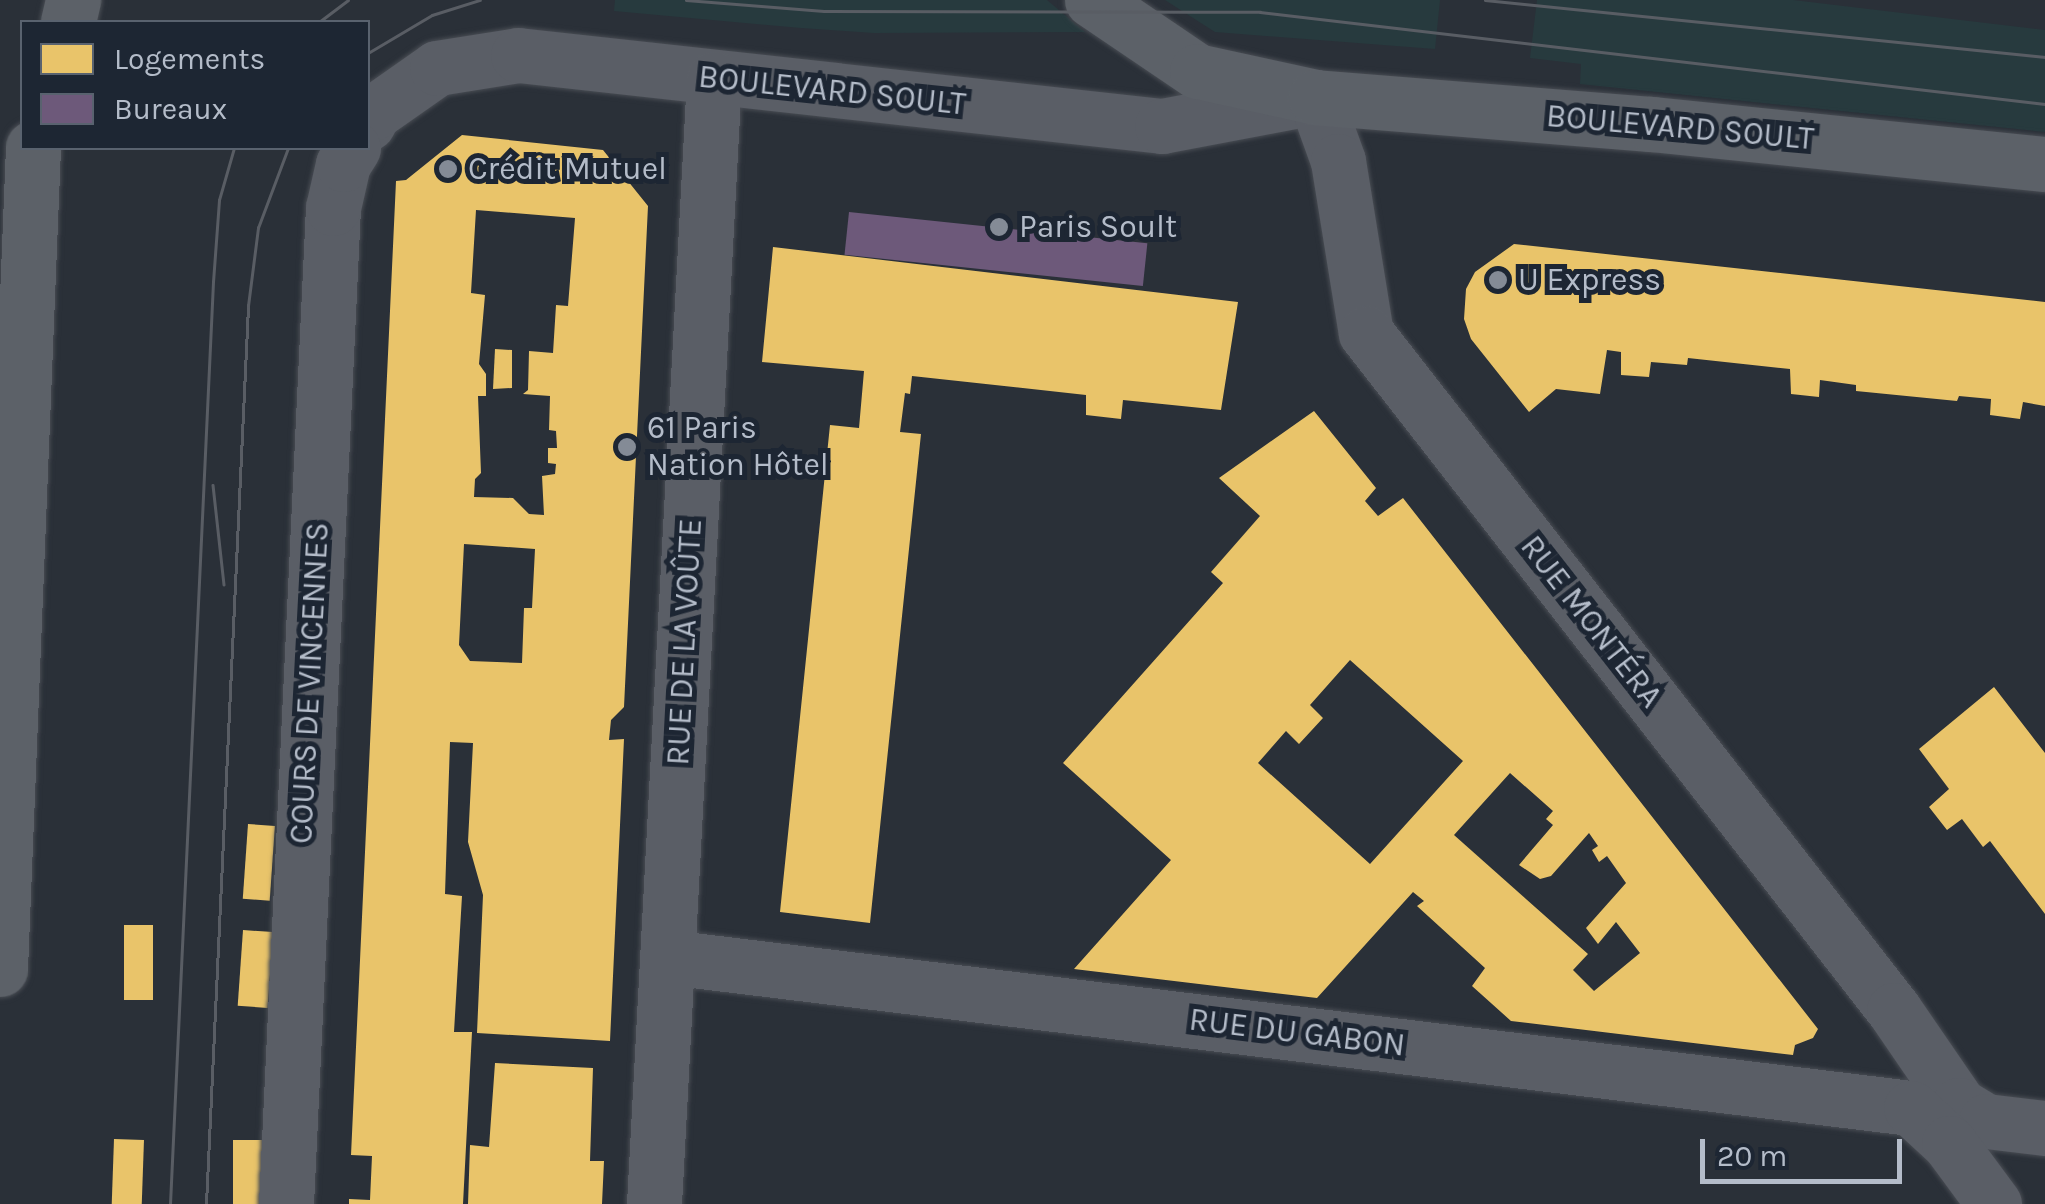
<!DOCTYPE html>
<html>
<head>
<meta charset="utf-8">
<style>
  body { margin:0 }
  #map { position:relative; width:2045px; height:1204px; overflow:hidden; background:#2a3038; font-family:Karla,sans-serif }
  div>[style] { position:absolute }
  [style*='--x'] { left:calc(var(--x)*1px); top:calc(var(--y)*1px); width:calc(var(--w)*1px); rotate:calc(var(--a)*1deg) }
  .green>* { inset:0; background:#273a3e }
  .homes>* { inset:0; background:#e9c46a; transform-origin:0 0 }
  .offices>* { inset:0; background:#6d597a; transform-origin:0 0 }
  .roads { filter:drop-shadow(0 0 2px #484c53) drop-shadow(0 0 2px #484c53) }
  .street>* { height:55px; margin:-27.5px; padding:0 27.5px; transform-origin:27.5px; border-radius:27.5px; background:#5a5e66 }
  .primary>* { height:55px; margin:-27.5px; padding:0 27.5px; transform-origin:27.5px; border-radius:27.5px; background:#5c6168 }
  .tram>* { height:2.5px; margin:-1.25px; padding:0 1.25px; transform-origin:1.25px; border-radius:1.25px; background:#595d64 }
  .dots>* { width:28px; height:28px; translate:-50% -50%; box-sizing:border-box; border:5px solid #1d2633; border-radius:50% }
  span { translate:-50% -50%; white-space:nowrap; text-align:center; line-height:1.15; -webkit-text-stroke:10px #1d2633; paint-order:stroke }
  .street-label { font-size:32px; color:#b4bcc9 }
  .poi-label { font-size:32px; color:#b4bcc9 }
  .left { translate:0 -50%; text-align:left }
  .legend { position:absolute; left:20px; top:20px; width:350px; height:130px; box-sizing:border-box; background:#1d2633; border:2px solid #59626f; margin:0; padding:12px 18px; list-style:none; font-size:30px; color:#b4bcc9 }
  .legend li { display:flex; align-items:center; gap:20px; height:50px }
  .legend b { width:50px; border:2px solid #59626f }
  .scale { position:absolute; left:1700px; top:1139px; width:202px; height:45px; box-sizing:border-box; border:5px solid #b4bcc9; border-top:0; padding-left:12px; font-size:30px; line-height:35px; white-space:nowrap; color:#b4bcc9; -webkit-text-stroke:8px #1d2633; paint-order:stroke }
</style>
</head>
<body>
<div id="map">
  <div class="green">
    <div style="clip-path:polygon(615px 0,1047px 0,1085px 32px,874px 33px,801px 28px,614px 11px)"></div>
    <div style="clip-path:polygon(1165px 0,1440px 0,1435px 49px,1215px 32px)"></div>
    <div style="clip-path:polygon(1537px 0,1793px 0,2045px 30px,2045px 132px,1580px 84px,1581px 64px,1530px 58px)"></div>
  </div>
  <div class="homes">
    <div style="clip-path:polygon(evenodd,462px 135px,603px 150px,648px 206px,624px 707px,611px 720px,609px 740px,624px 739px,610px 1041px,477px 1033px,483px 895px,468px 842px,473px 743px,450px 742px,445px 894px,462px 896px,454px 1032px,472px 1032px,463px 1204px,349px 1204px,349px 1199px,370px 1200px,372px 1156px,351px 1155px,396px 181px,406px 180px,462px 135px,476px 210px,575px 218px,568px 306px,556px 305px,553px 353px,529px 351px,528px 390px,523px 394px,550px 396px,549px 430px,556px 431px,557px 448px,548px 448px,548px 463px,556px 464px,555px 474px,542px 476px,544px 515px,529px 514px,513px 498px,474px 497px,475px 479px,481px 473px,478px 396px,486px 396px,486px 374px,479px 364px,485px 295px,471px 293px,476px 210px,462px 135px,464px 544px,535px 549px,532px 608px,524px 608px,522px 663px,470px 661px,459px 645px,464px 544px)"></div>
    <div style="clip-path:polygon(1514px 244px,2045px 302px,2045px 406px,2023px 402px,2020px 419px,1990px 415px,1991px 399px,1959px 396px,1957px 401px,1856px 391px,1856px 385px,1820px 380px,1819px 397px,1791px 394px,1790px 369px,1688px 358px,1687px 365px,1651px 362px,1649px 377px,1621px 375px,1621px 352px,1607px 350px,1600px 394px,1556px 389px,1529px 412px,1471px 339px,1464px 319px,1466px 289px,1475px 272px)"></div>
    <div style="clip-path:polygon(773px 247px,1238px 302px,1221px 410px,1123px 400px,1121px 419px,1086px 415px,1086px 395px,912px 376px,910px 394px,905px 393px,900px 432px,921px 434px,870px 923px,780px 912px,830px 425px,859px 428px,864px 371px,762px 362px)"></div>
    <div style="clip-path:polygon(495px 349px,512px 350px,512px 388px,493px 389px)"></div>
    <div style="clip-path:polygon(evenodd,1314px 411px,1376px 488px,1365px 501px,1378px 516px,1403px 498px,1818px 1029px,1813px 1038px,1795px 1045px,1793px 1055px,1511px 1021px,1472px 986px,1485px 968px,1417px 906px,1424px 901px,1413px 892px,1317px 998px,1074px 969px,1171px 860px,1063px 763px,1223px 583px,1211px 572px,1260px 516px,1219px 478px,1314px 411px,1350px 660px,1463px 761px,1370px 864px,1258px 763px,1286px 731px,1299px 744px,1323px 718px,1310px 705px,1350px 660px,1314px 411px,1510px 773px,1553px 811px,1546px 819px,1553px 825px,1519px 865px,1540px 879px,1551px 876px,1589px 833px,1598px 846px,1592px 850px,1599px 862px,1607px 856px,1626px 883px,1586px 928px,1598px 944px,1616px 922px,1640px 953px,1594px 991px,1573px 970px,1588px 954px,1454px 835px,1510px 773px)"></div>
    <div style="clip-path:polygon(1994px 687px,2045px 753px,2045px 914px,1990px 841px,1983px 847px,1962px 819px,1947px 830px,1929px 807px,1949px 789px,1919px 749px)"></div>
    <div style="left:248px;top:824px;width:27px;height:75px;rotate:4deg"></div>
    <div style="left:124px;top:925px;width:29px;height:75px"></div>
    <div style="left:243px;top:930px;width:30px;height:76px;rotate:4deg"></div>
    <div style="clip-path:polygon(495px 1063px,593px 1068px,590px 1161px,604px 1161px,602px 1204px,468px 1204px,470px 1145px,489px 1147px)"></div>
    <div style="left:114px;top:1139px;width:30px;height:65px;rotate:2deg"></div>
    <div style="left:233px;top:1140px;width:29px;height:64px"></div>
  </div>
  <div class="offices">
    <div style="left:849px;top:212px;width:300px;height:43px;rotate:6deg"></div>
  </div>
  <div class="roads">
    <div class="street">
      <div style="--x:368;--y:123;--w:11;--a:-63"></div>
      <div style="--x:373;--y:113;--w:78;--a:-35.1"></div>
      <div style="--x:437;--y:68;--w:82;--a:-9.1"></div>
      <div style="--x:518;--y:55;--w:648;--a:6.29"></div>
      <div style="--x:1162;--y:126;--w:156;--a:-10.7"></div>
      <div style="--x:1315;--y:97;--w:68;--a:70.2"></div>
      <div style="--x:1338;--y:161;--w:174;--a:80.8"></div>
      <div style="--x:1366;--y:333;--w:859;--a:52.05"></div>
      <div style="--x:1894;--y:1010;--w:115;--a:55.6"></div>
      <div style="--x:1959;--y:1105;--w:31;--a:31"></div>
      <div style="--x:1986;--y:1121;--w:59;--a:6.8"></div>
      <div style="--x:668;--y:957;--w:1252;--a:6.93"></div>
      <div style="--x:1911;--y:1108;--w:52;--a:42.6"></div>
      <div style="--x:1949;--y:1143;--w:76;--a:53.6"></div>
      <div style="--x:286;--y:1204;--w:997;--a:-87.3"></div>
      <div style="--x:333;--y:208;--w:45;--a:-77.2"></div>
      <div style="--x:343;--y:164;--w:19;--a:-58"></div>
      <div style="--x:654;--y:1204;--w:1127;--a:-86.95"></div>
    </div>
    <div class="primary">
      <div style="--x:1092;--y:0;--w:127;--a:34.1"></div>
      <div style="--x:1197;--y:71;--w:121;--a:12.4"></div>
      <div style="--x:1315;--y:97;--w:337;--a:4.6"></div>
      <div style="--x:1651;--y:124;--w:396;--a:5.8"></div>
      <div style="--x:68;--y:22;--w:23;--a:-77"></div>
      <div style="--x:0;--y:969;--w:822;--a:-87.7"></div>
    </div>
  </div>
  <div class="tram">
    <div style="--x:686;--y:0;--w:138;--a:4.6"></div>
    <div style="--x:824;--y:11;--w:436;--a:0.1"></div>
    <div style="--x:1260;--y:12;--w:790;--a:6.68"></div>
    <div style="--x:1485;--y:0;--w:563;--a:5.81"></div>
    <div style="--x:319;--y:22;--w:36;--a:-37"></div>
    <div style="--x:368;--y:53;--w:74;--a:-30.7"></div>
    <div style="--x:432;--y:15;--w:50;--a:-17.4"></div>
    <div style="--x:213;--y:485;--w:100;--a:83.7"></div>
    <div style="--x:170;--y:1204;--w:923;--a:-87.33"></div>
    <div style="--x:213;--y:282;--w:82;--a:-85.8"></div>
    <div style="--x:219;--y:200;--w:54;--a:-73.9"></div>
    <div style="--x:206;--y:1204;--w:899;--a:-87.32"></div>
    <div style="--x:248;--y:306;--w:79;--a:-82.7"></div>
    <div style="--x:258;--y:228;--w:85;--a:-69.4"></div>
  </div>
  <div class="dots">
    <div style="left:448px;top:169px;background:#848b96"></div>
    <div style="left:999px;top:227px;background:#848b96"></div>
    <div style="left:1498px;top:280px;background:#848b96"></div>
    <div style="left:627px;top:447px;background:#848b96"></div>
  </div>
  <div class="street-label">
    <span style="left:832px;top:91px;rotate:6deg">BOULEVARD SOULT</span>
    <span style="left:1680px;top:128px;rotate:5deg">BOULEVARD SOULT</span>
    <span style="left:1591px;top:622px;rotate:52deg">RUE MONTÉRA</span>
    <span style="left:685px;top:642px;rotate:-87deg">RUE DE LA VOÛTE</span>
    <span style="left:310px;top:683px;rotate:-87deg">COURS DE VINCENNES</span>
    <span style="left:1297px;top:1033px;rotate:7deg">RUE DU GABON</span>
  </div>
  <div class="poi-label">
    <span class="left" style="left:468px;top:169px">Crédit Mutuel</span>
    <span class="left" style="left:1019px;top:227px">Paris Soult</span>
    <span class="left" style="left:1518px;top:280px">U Express</span>
    <span class="left" style="left:647px;top:447px">61 Paris<br>Nation Hôtel</span>
  </div>
  <ul class="legend">
  <li><b style="height:28px;background:#e9c46a"></b>Logements</li>
  <li><b style="height:28px;background:#6d597a"></b>Bureaux</li>
  </ul>
  <div class="scale">20 m</div>
</div>
</body>
</html>
